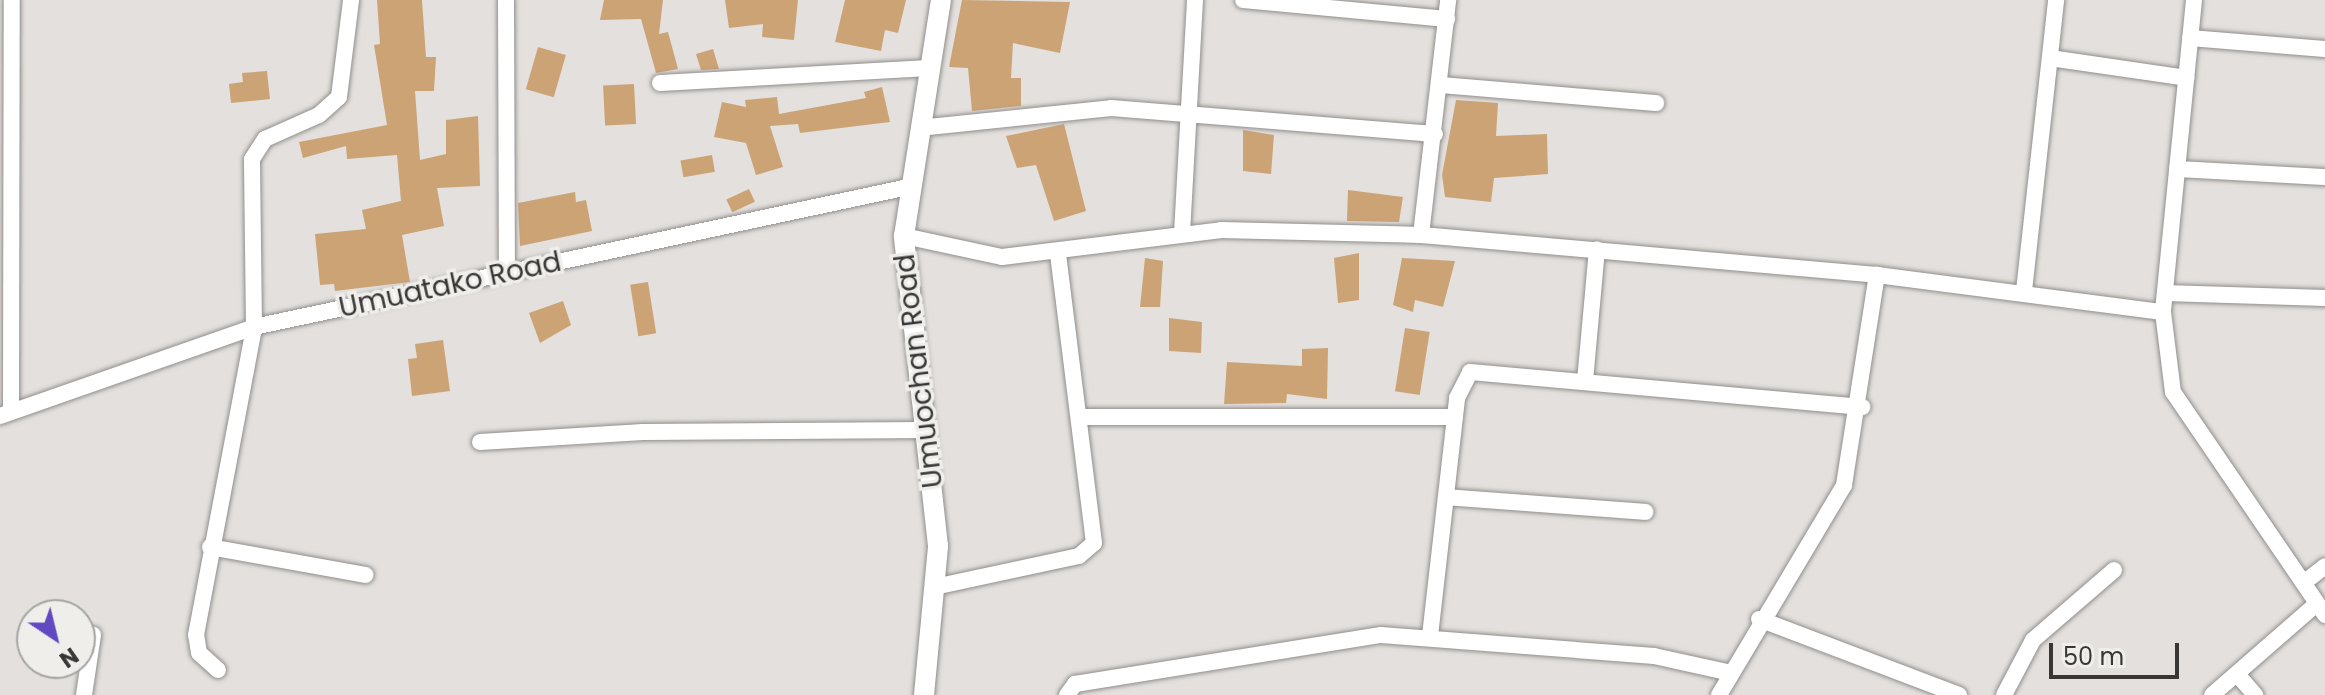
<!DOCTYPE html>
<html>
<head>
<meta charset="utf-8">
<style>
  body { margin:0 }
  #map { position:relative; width:2325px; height:695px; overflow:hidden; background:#e3e0dd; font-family:Poppins,sans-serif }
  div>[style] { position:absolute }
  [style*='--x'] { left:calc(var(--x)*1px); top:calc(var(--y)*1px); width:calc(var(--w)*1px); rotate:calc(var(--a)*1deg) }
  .building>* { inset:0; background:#cca375; transform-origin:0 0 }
  .roads { filter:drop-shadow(0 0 2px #918e8c) drop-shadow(0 0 2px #918e8c) }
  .minor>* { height:16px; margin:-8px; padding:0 8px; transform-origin:8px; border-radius:8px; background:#fff }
  .tertiary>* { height:20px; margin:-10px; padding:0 10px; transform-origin:10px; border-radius:10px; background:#fff }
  span { translate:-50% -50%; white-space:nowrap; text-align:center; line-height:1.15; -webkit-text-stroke:7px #f0eeeb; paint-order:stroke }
  .street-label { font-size:28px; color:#383736 }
  .north { position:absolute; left:16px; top:599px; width:80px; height:80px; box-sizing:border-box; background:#f0eeeb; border:2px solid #a6a5a3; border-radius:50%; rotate:145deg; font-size:22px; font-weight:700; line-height:32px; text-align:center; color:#383736 }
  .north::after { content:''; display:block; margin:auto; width:28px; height:36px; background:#6049c1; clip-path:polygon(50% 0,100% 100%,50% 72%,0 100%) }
  .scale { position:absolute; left:2049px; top:643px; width:130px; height:36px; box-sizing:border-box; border:4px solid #383736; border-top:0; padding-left:10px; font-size:24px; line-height:28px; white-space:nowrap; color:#383736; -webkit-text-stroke:6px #f0eeeb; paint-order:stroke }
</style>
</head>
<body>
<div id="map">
  <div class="building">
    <div style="clip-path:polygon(377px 0,422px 0,426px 57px,436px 57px,434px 91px,415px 91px,420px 160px,446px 154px,446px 120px,478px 116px,480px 186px,437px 188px,444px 226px,402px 235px,410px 282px,335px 291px,334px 284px,320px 285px,315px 234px,366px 229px,362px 210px,401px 201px,397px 155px,347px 159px,346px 146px,303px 158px,299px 142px,387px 125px,374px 45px,380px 44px)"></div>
    <div style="clip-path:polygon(604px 0,663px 0,659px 34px,668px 32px,678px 69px,656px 73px,641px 19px,600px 20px)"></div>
    <div style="clip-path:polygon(725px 0,798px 0,794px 40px,762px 37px,763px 24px,729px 28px)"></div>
    <div style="clip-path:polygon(845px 0,906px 0,898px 33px,885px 30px,881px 51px,835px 42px)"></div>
    <div style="clip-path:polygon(962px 0,1070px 2px,1060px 53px,1013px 43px,1011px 78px,1021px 78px,1021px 106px,972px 111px,968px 68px,949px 67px)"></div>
    <div style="left:538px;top:47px;width:29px;height:44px;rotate:16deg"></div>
    <div style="clip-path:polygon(713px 49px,719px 69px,701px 70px,696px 54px)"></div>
    <div style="clip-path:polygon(267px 71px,270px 99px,231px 103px,229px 84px,243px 82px,242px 73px)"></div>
    <div style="left:634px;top:84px;width:40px;height:31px;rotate:87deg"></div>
    <div style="clip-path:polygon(882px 87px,890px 122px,800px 133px,798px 124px,770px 126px,783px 167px,756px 175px,746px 143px,714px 137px,722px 102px,746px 107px,745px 100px,777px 97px,779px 114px,866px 98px,864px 92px)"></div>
    <div style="clip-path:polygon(1456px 100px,1498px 103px,1496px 136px,1547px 134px,1548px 174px,1494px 178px,1491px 202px,1445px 197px,1442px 175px)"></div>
    <div style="clip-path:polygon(1064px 124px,1086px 211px,1054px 221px,1036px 165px,1017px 168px,1006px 136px)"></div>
    <div style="clip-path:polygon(1243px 130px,1274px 135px,1271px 174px,1243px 171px)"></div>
    <div style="left:712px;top:155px;width:17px;height:32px;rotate:80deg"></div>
    <div style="left:749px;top:189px;width:14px;height:25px;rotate:65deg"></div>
    <div style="clip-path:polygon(1348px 190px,1403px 197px,1399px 222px,1347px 221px)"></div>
    <div style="clip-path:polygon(575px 192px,576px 202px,586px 200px,592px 231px,520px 246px,518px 203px)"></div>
    <div style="clip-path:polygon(1359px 253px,1359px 300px,1338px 303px,1334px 258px)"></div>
    <div style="clip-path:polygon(1145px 258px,1163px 261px,1160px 307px,1140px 307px)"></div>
    <div style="clip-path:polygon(1402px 258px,1455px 261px,1443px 307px,1415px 300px,1413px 312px,1393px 305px)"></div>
    <div style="left:648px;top:282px;width:52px;height:18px;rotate:81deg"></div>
    <div style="clip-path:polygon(563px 301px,571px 325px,540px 343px,529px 313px)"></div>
    <div style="clip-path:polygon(1169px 318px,1202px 322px,1201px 353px,1169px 351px)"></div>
    <div style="left:1405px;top:328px;width:25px;height:64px;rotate:9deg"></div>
    <div style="clip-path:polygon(443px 340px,450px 391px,412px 396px,408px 359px,417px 358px,415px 344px)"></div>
    <div style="clip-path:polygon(1328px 348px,1327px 399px,1287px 394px,1286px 403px,1224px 404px,1227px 362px,1302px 366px,1302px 349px)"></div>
  </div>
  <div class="roads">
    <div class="minor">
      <div style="--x:506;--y:0;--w:273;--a:89.8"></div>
      <div style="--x:1243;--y:0;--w:205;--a:5.3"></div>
      <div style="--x:2194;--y:0;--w:314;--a:95.7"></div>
      <div style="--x:2163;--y:312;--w:81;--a:82.9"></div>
      <div style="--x:2173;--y:392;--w:270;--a:55.7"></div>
      <div style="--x:2190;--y:38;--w:135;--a:4.7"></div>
      <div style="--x:2050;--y:58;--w:138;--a:8.3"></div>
      <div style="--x:660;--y:83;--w:270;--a:-3.2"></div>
      <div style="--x:1440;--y:85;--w:217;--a:4.8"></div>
      <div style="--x:919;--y:128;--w:193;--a:-5.9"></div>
      <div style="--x:1111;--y:108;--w:325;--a:4.6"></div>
      <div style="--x:2177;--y:169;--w:148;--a:3.1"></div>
      <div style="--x:1182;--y:233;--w:233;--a:-86.8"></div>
      <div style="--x:1421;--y:235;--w:237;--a:-83.4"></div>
      <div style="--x:904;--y:236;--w:100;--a:12.1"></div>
      <div style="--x:1002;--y:257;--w:221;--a:-7"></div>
      <div style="--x:1221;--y:230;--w:200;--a:1.4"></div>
      <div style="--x:1421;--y:235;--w:458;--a:5"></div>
      <div style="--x:1877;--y:275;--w:288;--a:7.4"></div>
      <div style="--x:2024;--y:291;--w:293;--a:-83.7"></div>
      <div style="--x:2165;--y:293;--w:160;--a:1.8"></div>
      <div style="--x:1585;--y:381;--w:132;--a:-84.8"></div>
      <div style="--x:11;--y:411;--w:411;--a:-89.9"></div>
      <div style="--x:0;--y:416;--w:269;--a:-19.3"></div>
      <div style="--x:254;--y:327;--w:669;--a:-12.08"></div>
      <div style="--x:1082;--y:417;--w:373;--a:0"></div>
      <div style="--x:480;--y:442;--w:163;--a:-3.5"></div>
      <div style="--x:643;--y:432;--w:283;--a:-0.4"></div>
      <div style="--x:1446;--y:497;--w:200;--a:4.3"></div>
      <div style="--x:210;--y:547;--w:158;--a:10.2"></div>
      <div style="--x:2306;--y:581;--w:24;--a:-38"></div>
      <div style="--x:939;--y:586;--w:143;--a:-12.1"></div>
      <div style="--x:1079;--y:556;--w:20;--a:-41"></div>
      <div style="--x:1094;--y:543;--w:291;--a:-97.1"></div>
      <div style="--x:1759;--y:619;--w:214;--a:20.8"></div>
      <div style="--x:1430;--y:636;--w:240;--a:-83.5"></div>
      <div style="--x:1457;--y:398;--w:29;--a:-63"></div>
      <div style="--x:1470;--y:372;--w:394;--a:5.1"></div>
      <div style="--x:218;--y:670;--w:25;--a:-138"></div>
      <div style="--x:199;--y:653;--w:18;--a:-99"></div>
      <div style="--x:196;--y:635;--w:313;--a:-79.3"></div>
      <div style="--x:254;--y:327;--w:168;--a:-90.7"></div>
      <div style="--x:252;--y:159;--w:24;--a:-57"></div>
      <div style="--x:265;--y:139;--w:59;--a:-24"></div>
      <div style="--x:319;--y:115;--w:27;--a:-42"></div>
      <div style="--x:339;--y:97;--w:98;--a:-82.9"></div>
      <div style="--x:2237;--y:674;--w:28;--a:49"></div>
      <div style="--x:84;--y:695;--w:61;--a:-81.5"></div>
      <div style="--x:1067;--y:695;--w:14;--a:-54"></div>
      <div style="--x:1075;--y:684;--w:310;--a:-9.1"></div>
      <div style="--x:1381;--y:635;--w:274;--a:4.4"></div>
      <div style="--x:1654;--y:656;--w:75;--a:12.4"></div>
      <div style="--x:1719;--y:695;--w:244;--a:-59.2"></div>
      <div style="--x:1844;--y:485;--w:213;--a:-81.1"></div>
      <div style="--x:2004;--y:695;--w:62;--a:-62.2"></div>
      <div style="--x:2033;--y:640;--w:107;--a:-40.8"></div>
      <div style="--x:2212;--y:695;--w:137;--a:-41.1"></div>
    </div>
    <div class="tertiary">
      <div style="--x:924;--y:695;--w:150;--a:-84.6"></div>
      <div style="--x:938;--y:546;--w:312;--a:-96.3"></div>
      <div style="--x:904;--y:236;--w:239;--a:-81.1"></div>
    </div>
  </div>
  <div class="street-label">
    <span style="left:450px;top:285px;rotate:-12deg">Umuatako Road</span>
    <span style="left:919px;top:371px;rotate:-97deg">Umuochan Road</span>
  </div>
  <div class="north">N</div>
  <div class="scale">50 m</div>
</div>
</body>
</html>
